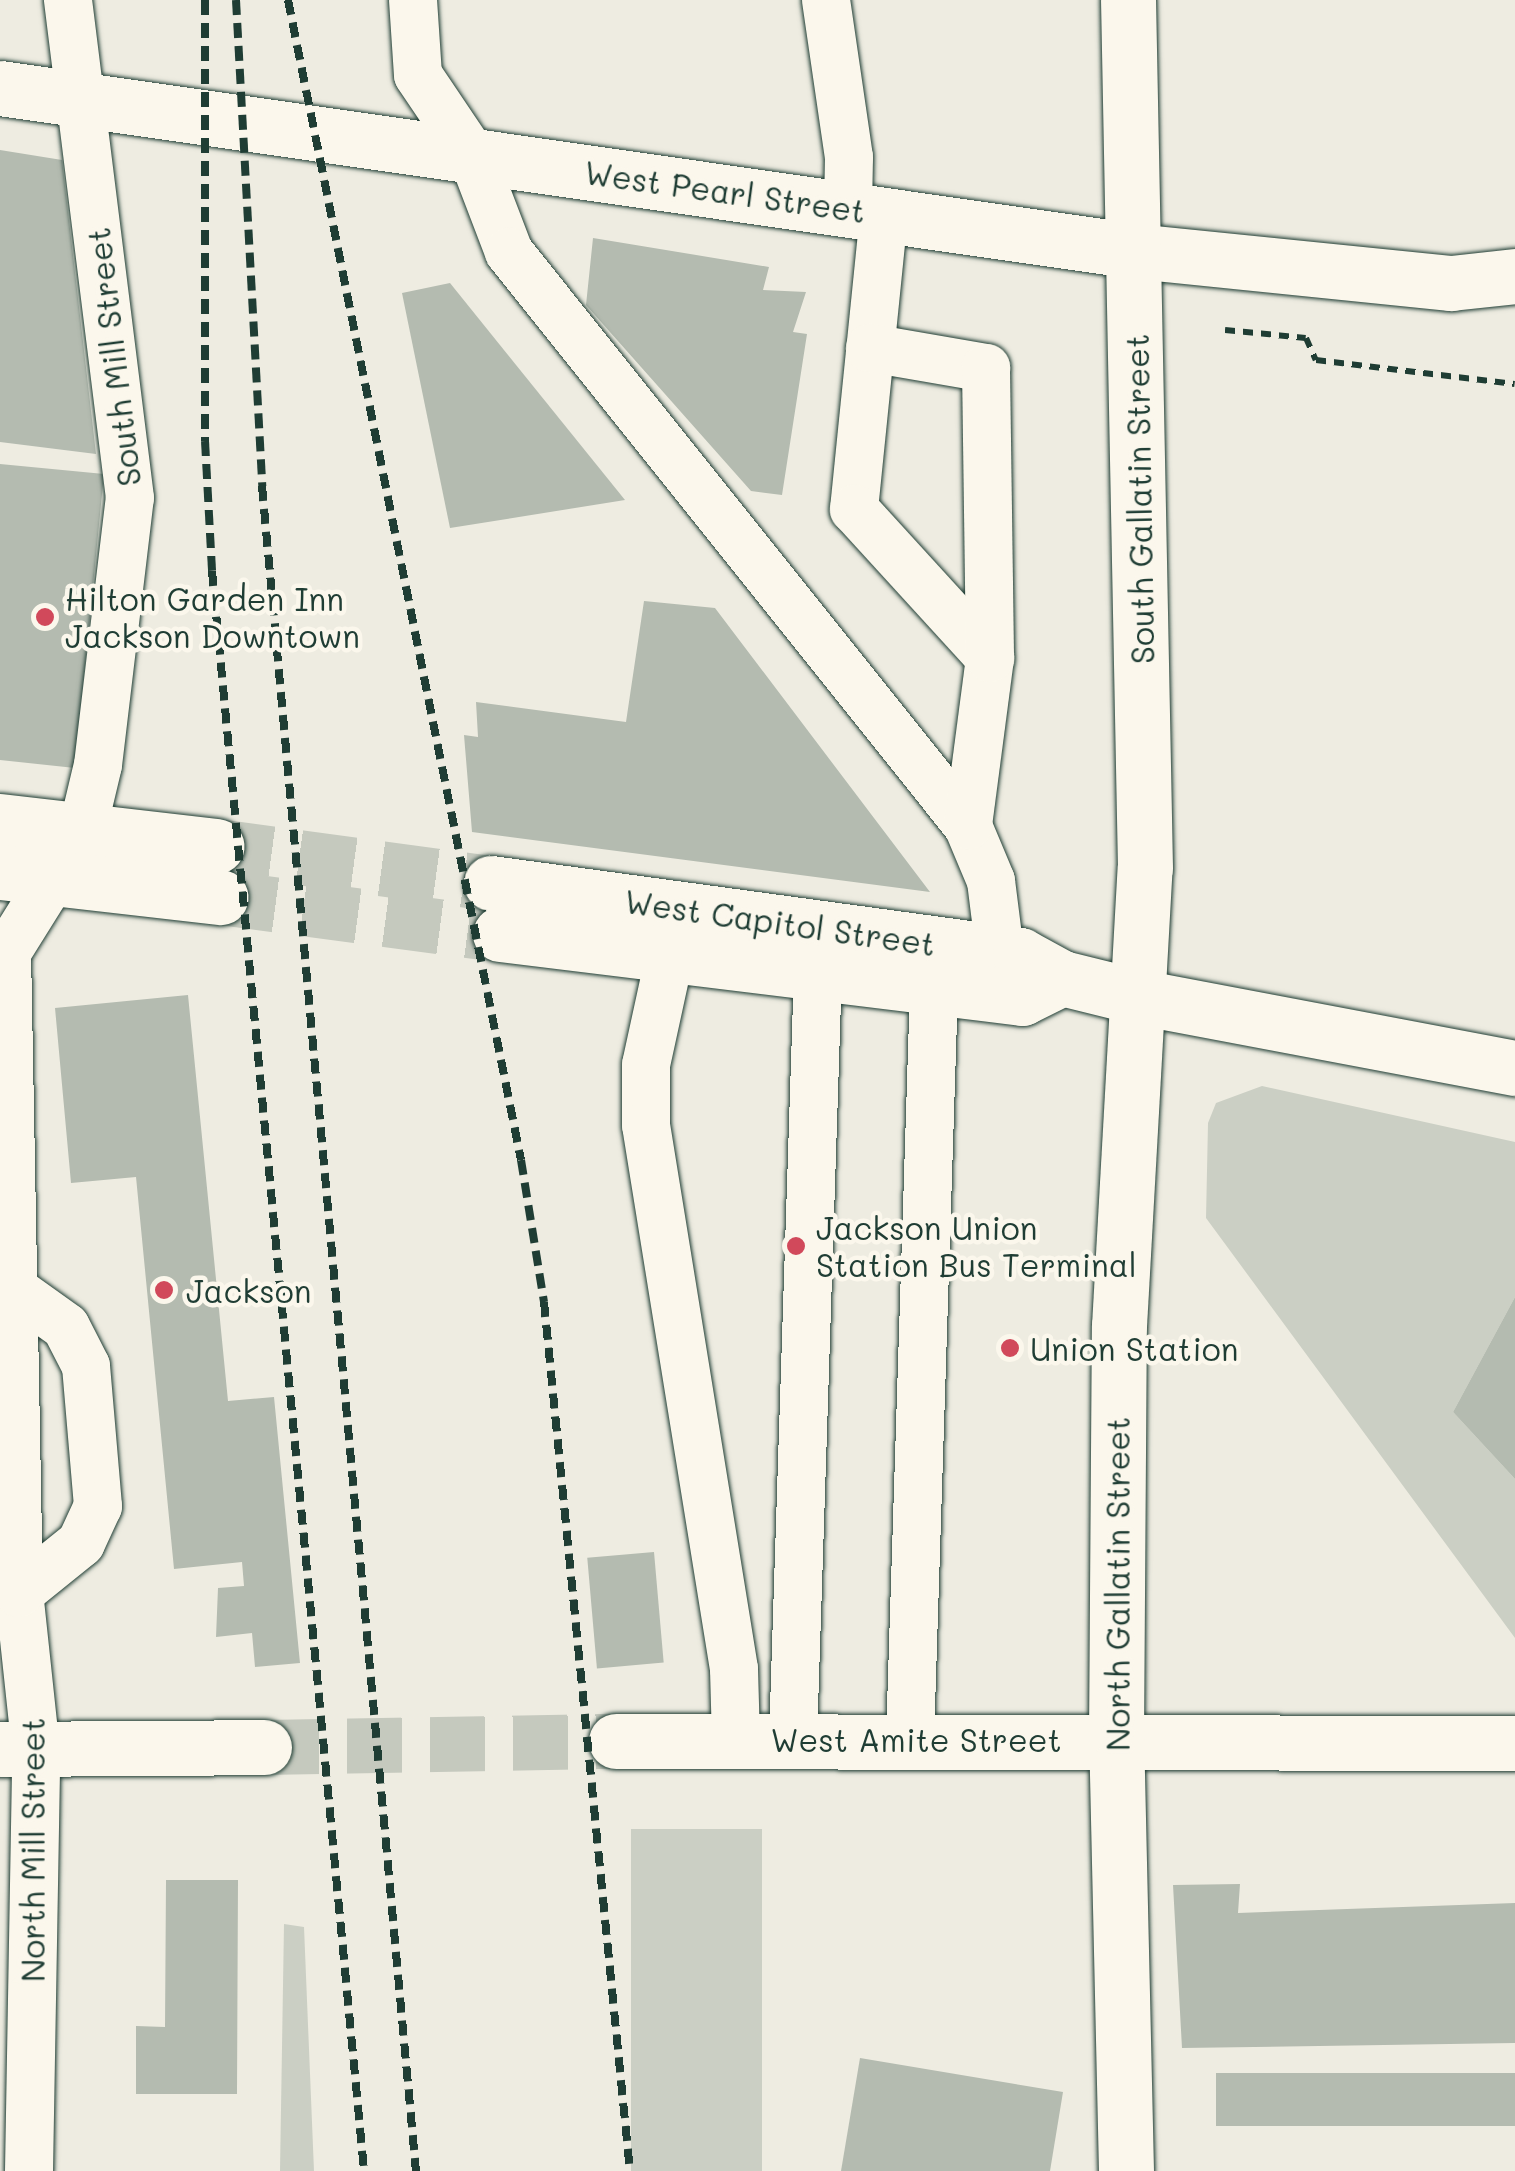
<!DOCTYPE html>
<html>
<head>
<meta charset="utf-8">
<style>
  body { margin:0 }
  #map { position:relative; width:1515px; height:2171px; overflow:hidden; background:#eeece1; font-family:Mali,sans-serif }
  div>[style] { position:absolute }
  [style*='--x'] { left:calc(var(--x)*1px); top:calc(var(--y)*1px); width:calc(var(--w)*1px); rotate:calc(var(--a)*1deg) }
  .green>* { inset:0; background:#cbcfc4; transform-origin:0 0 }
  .building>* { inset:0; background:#b4bbb0; transform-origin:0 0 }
  .major-tunnel>* { height:55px; margin-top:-27.5px; transform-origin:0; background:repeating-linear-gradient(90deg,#c5c9be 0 55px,transparent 0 83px) }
  .path>* { height:6px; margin-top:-3px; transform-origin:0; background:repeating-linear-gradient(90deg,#1f3d34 0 10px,transparent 0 18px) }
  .roads { filter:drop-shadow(0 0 2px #1f3d34) drop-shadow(0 0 2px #1f3d34) }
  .minor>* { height:48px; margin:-24px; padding:0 24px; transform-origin:24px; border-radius:24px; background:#fbf7ec }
  .major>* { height:55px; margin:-27.5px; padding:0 27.5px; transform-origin:27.5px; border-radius:27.5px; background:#fbf7ec }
  .rail>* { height:8px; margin-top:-4px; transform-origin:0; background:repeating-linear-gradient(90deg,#1f3d34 0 15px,transparent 0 23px) }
  .dots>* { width:28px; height:28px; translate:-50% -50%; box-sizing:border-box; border:5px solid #fbf7ec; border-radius:50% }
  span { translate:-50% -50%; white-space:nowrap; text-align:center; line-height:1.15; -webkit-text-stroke:9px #fbf7ec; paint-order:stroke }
  .street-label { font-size:32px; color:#1f3d34 }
  .poi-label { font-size:32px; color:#1f3d34 }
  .left { translate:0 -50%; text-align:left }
</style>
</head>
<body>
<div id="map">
  <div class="green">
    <div style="clip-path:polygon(1262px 1086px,1515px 1142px,1515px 1297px,1453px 1412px,1515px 1479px,1515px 1638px,1206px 1218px,1208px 1123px,1216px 1103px)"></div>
    <div style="left:631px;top:1829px;width:131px;height:343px"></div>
    <div style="clip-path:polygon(284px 1924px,304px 1927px,314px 2171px,280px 2171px)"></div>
  </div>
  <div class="building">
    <div style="clip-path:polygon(0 150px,62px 160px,96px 454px,0 442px)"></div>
    <div style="clip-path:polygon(593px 238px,769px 267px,763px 290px,806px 292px,793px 332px,807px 334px,782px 495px,751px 491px,586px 305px)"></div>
    <div style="clip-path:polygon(450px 283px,625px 500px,450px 528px,402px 293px)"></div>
    <div style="clip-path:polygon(0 464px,104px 474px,75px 768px,0 760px)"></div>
    <div style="clip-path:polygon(644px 601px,715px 608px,930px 892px,472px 832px,464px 735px,478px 737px,476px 702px,626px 722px)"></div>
    <div style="clip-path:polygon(188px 995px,228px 1401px,274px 1397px,300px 1663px,255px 1667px,252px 1633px,216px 1637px,218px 1588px,244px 1586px,242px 1562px,174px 1569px,136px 1177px,71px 1183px,55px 1008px)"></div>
    <div style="clip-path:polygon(1515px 1297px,1515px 1479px,1453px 1412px)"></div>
    <div style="left:654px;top:1552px;width:111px;height:67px;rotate:85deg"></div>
    <div style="clip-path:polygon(166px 1880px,238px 1880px,237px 2094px,136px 2094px,136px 2026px,165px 2027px)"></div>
    <div style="clip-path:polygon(1240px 1884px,1238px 1913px,1515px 1903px,1515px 2043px,1182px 2048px,1173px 1885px)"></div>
    <div style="clip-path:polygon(860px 2058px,1063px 2092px,1050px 2171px,841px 2171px)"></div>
    <div style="left:1515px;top:2073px;width:53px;height:299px;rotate:90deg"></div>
  </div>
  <div class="major-tunnel">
    <div style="--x:217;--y:846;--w:276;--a:7.7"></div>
    <div style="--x:221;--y:897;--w:281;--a:7.6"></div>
    <div style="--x:264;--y:1747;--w:352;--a:-1"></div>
  </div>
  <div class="path">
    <div style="--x:1225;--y:330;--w:81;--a:5.6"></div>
    <div style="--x:1306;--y:338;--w:24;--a:66"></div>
    <div style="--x:1316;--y:360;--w:200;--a:6.9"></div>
  </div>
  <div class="roads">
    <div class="minor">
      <div style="--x:413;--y:0;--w:75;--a:86.2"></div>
      <div style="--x:418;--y:75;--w:97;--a:56"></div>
      <div style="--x:472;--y:155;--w:104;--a:69.1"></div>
      <div style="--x:509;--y:252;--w:735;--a:51.35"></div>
      <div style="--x:968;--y:826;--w:60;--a:67.3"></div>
      <div style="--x:991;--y:881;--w:72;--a:82.8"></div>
      <div style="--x:826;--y:0;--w:159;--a:81.7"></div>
      <div style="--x:849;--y:157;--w:52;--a:91.1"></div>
      <div style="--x:884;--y:214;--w:297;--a:95.8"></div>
      <div style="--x:854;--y:509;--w:202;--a:47.6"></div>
      <div style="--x:990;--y:658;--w:169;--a:97.5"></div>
      <div style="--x:870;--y:348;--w:118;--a:9.8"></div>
      <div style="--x:986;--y:368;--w:290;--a:89.2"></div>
      <div style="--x:678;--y:918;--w:150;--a:102.3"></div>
      <div style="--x:646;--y:1065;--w:60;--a:90"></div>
      <div style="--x:646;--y:1125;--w:551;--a:80.81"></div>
      <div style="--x:734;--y:1669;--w:70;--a:88.4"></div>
      <div style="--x:13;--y:1289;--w:65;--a:35.6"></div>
      <div style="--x:66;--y:1327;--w:44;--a:62.9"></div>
      <div style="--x:86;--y:1366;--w:141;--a:85.1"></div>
      <div style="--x:98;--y:1506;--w:41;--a:114.7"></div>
      <div style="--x:81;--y:1543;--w:80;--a:141.1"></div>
      <div style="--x:793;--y:1739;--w:769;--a:-88.14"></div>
      <div style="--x:910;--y:1739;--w:753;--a:-88.17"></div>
      <div style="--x:29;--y:2171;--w:420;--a:-89"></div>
      <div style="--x:36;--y:1751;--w:159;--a:-96.1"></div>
      <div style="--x:19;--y:1593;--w:641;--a:-91.07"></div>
      <div style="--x:7;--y:952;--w:142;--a:-58"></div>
      <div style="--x:82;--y:832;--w:69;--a:-76.6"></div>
      <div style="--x:98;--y:765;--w:269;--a:-83.2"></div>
      <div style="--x:130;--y:498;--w:502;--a:-97.1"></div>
    </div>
    <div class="major">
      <div style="--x:0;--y:88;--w:1147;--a:8.17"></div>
      <div style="--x:1135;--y:251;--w:318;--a:5.8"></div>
      <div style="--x:1451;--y:283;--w:64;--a:-6.2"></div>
      <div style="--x:0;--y:821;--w:218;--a:6.6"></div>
      <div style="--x:0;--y:872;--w:222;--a:6.5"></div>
      <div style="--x:491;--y:883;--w:534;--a:7.75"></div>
      <div style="--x:1020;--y:955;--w:48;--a:28.7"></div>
      <div style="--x:1062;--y:978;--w:79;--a:13.9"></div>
      <div style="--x:1139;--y:997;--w:383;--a:10.7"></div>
      <div style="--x:500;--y:934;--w:526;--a:6.99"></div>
      <div style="--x:1022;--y:998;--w:45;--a:-26.6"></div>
      <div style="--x:616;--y:1741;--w:899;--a:0.13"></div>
      <div style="--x:0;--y:1749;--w:264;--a:-0.4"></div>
      <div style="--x:1126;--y:2171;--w:432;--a:-91.3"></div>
      <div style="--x:1116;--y:1739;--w:413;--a:-89.6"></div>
      <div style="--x:1119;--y:1326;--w:459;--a:-86.8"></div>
      <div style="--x:1145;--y:868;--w:868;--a:-91.12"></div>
    </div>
  </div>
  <div class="rail">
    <div style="--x:205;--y:0;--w:441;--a:90"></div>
    <div style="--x:205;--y:441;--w:130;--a:86.9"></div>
    <div style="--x:212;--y:571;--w:1607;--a:84.57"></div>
    <div style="--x:236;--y:0;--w:487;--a:86.9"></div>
    <div style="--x:262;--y:486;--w:1692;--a:84.78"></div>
    <div style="--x:288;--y:0;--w:1183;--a:78.64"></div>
    <div style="--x:521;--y:1160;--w:144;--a:80.8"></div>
    <div style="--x:544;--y:1302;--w:873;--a:84.35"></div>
  </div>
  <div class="dots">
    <div style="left:45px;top:617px;background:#d1495b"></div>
    <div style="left:796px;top:1246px;background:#d1495b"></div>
    <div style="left:164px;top:1290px;background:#d1495b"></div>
    <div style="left:1010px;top:1348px;background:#d1495b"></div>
  </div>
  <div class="street-label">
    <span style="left:725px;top:191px;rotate:8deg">West Pearl Street</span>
    <span style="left:113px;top:357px;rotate:-97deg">South Mill Street</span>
    <span style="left:1139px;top:499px;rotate:-91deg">South Gallatin Street</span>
    <span style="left:780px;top:922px;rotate:8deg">West Capitol Street</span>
    <span style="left:1117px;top:1584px;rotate:-90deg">North Gallatin Street</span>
    <span style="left:916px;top:1739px">West Amite Street</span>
    <span style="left:32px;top:1850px;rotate:-90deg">North Mill Street</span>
  </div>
  <div class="poi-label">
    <span class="left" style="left:65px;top:617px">Hilton Garden Inn<br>Jackson Downtown</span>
    <span class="left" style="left:816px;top:1246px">Jackson Union<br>Station Bus Terminal</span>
    <span class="left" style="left:186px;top:1290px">Jackson</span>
    <span class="left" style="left:1030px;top:1348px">Union Station</span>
  </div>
</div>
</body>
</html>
